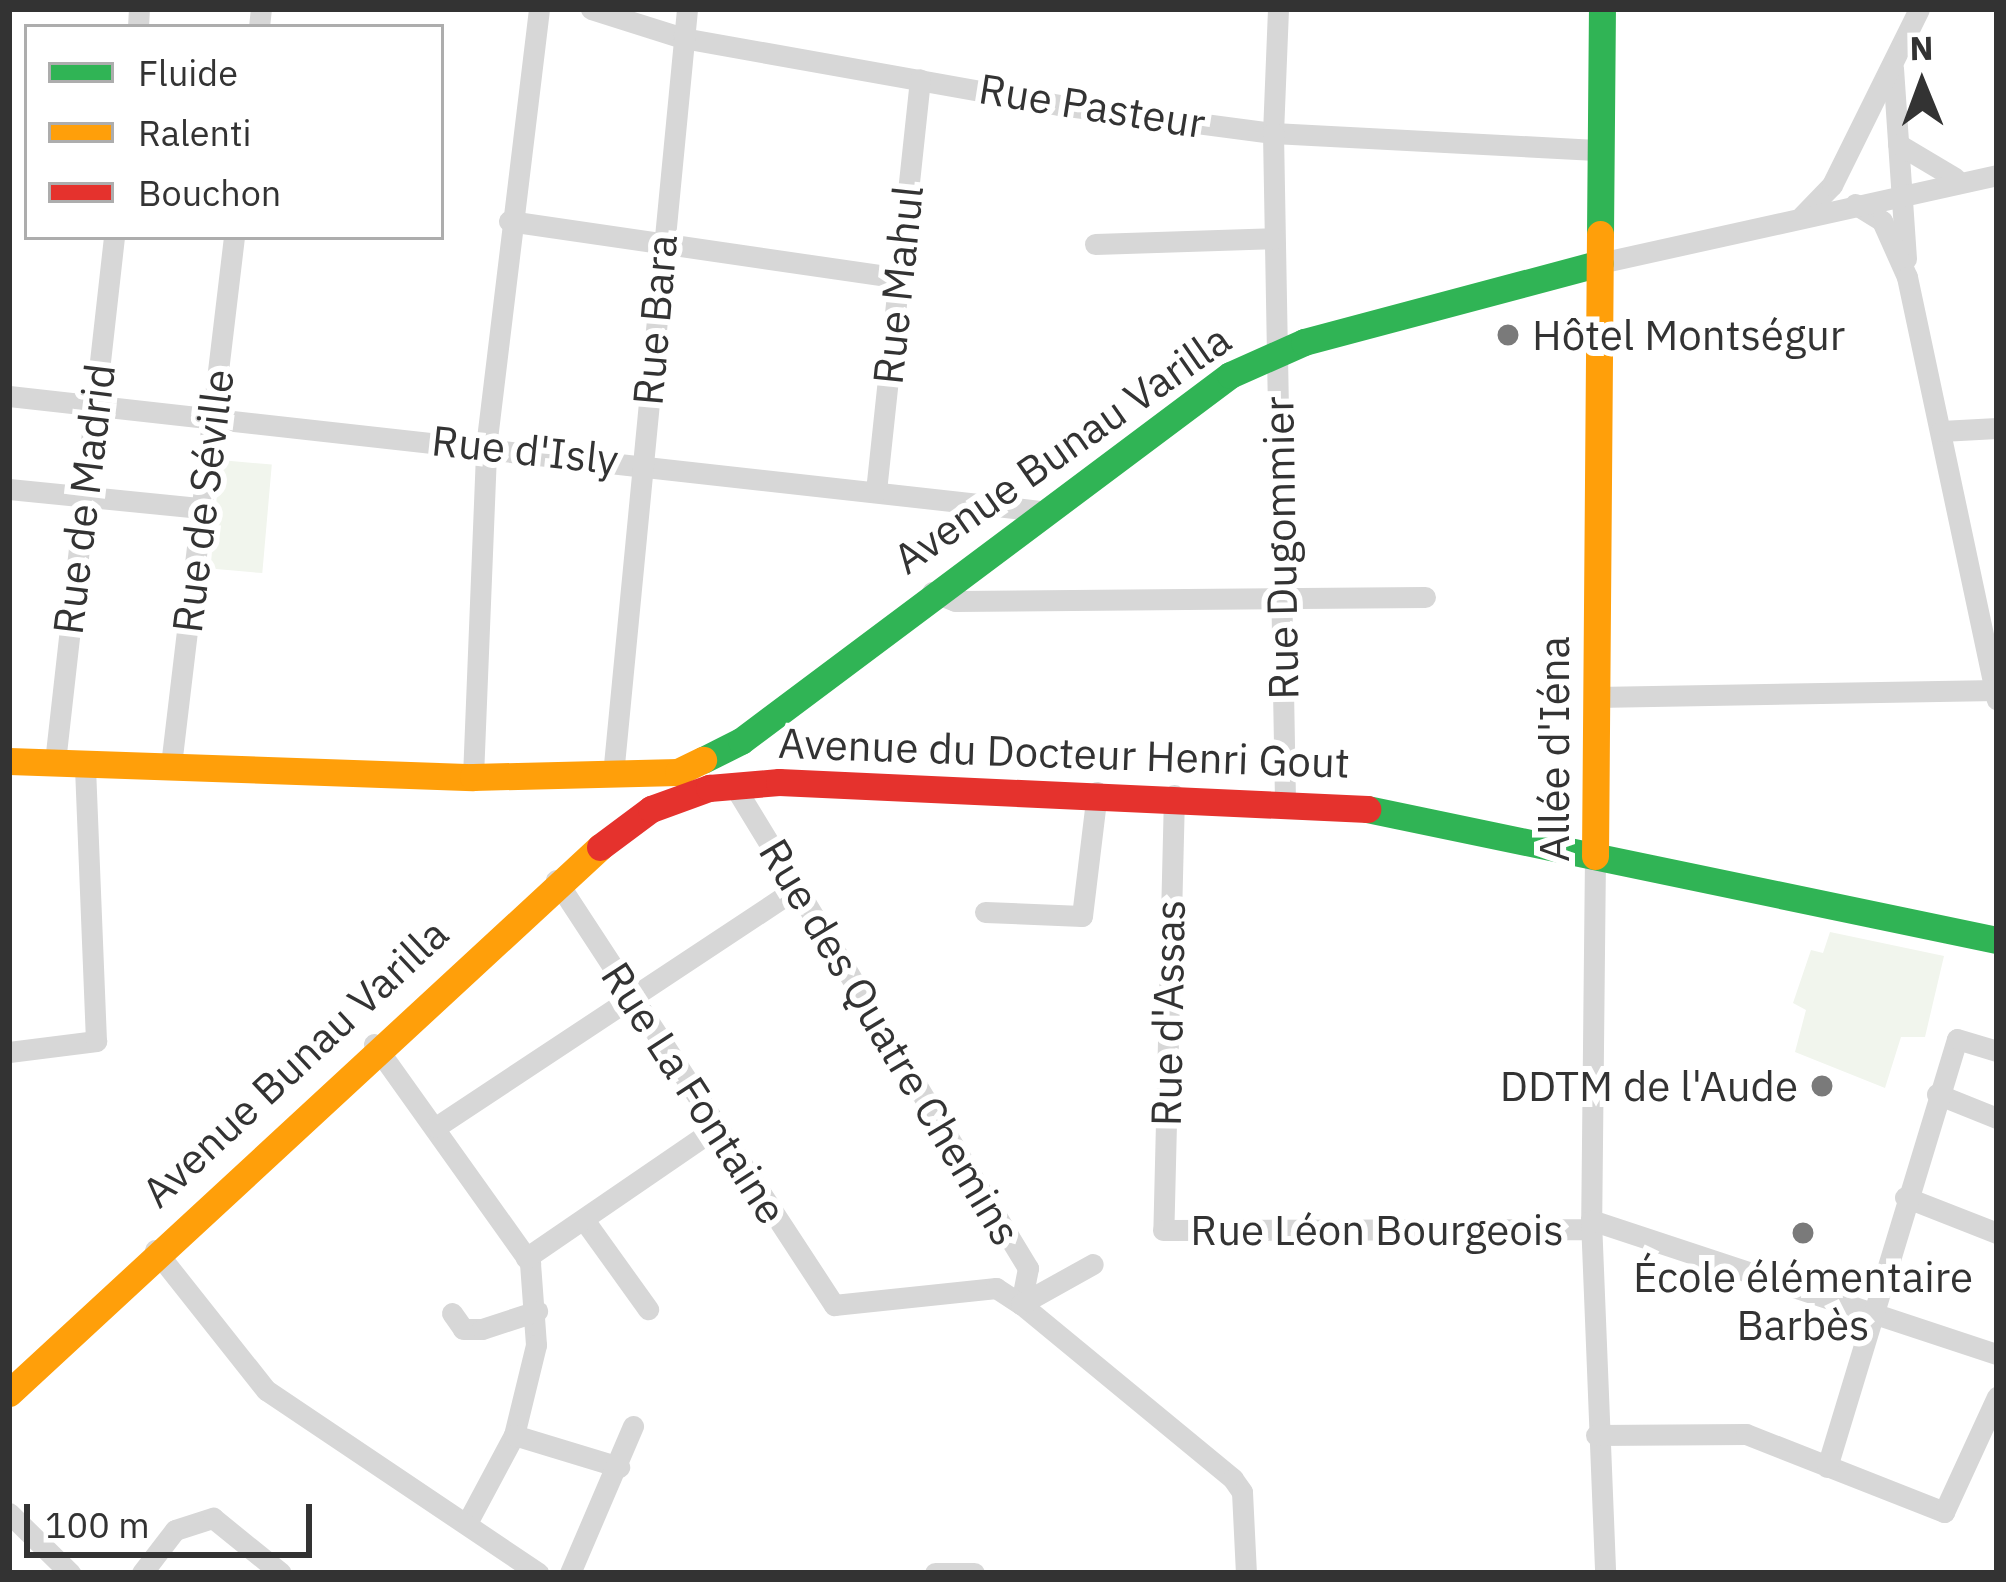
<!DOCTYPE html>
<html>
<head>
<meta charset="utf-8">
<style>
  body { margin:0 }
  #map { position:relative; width:2006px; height:1582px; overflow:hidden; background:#fff; font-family:"IBM Plex Sans",sans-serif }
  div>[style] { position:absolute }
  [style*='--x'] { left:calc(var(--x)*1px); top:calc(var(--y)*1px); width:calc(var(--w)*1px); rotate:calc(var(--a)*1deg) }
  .green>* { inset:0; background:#f1f5ed; transform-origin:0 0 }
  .street>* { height:21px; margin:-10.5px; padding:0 10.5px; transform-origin:10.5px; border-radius:10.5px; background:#d7d7d7 }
  .fast>* { height:27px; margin:-13.5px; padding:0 13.5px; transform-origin:13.5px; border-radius:13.5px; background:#30b455 }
  .slow>* { height:27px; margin:-13.5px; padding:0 13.5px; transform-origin:13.5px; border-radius:13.5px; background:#ff9f0a }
  .jam>* { height:27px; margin:-13.5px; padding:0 13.5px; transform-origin:13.5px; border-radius:13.5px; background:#e5322d }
  .dots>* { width:33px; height:33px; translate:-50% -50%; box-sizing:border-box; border:6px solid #fff; border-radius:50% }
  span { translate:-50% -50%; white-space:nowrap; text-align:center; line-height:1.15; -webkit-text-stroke:12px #fff; paint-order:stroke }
  .street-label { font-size:42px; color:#333 }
  .poi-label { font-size:42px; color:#333 }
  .left { translate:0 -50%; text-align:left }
  .right { translate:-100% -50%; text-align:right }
  .frame { position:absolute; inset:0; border:12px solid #333; pointer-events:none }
  .legend { position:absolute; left:24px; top:24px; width:420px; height:216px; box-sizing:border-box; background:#fff; border:3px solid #adadad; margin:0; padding:15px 21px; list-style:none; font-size:36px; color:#333 }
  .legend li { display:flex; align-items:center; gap:24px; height:60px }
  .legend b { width:60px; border:3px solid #adadad }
  .north { position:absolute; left:1862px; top:24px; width:120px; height:120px; -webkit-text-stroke:9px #fff; paint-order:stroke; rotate:359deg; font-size:33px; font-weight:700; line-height:48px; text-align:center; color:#333 }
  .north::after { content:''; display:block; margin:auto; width:42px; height:54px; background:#333; clip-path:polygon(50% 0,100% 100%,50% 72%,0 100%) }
  .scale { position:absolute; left:24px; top:1504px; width:288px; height:54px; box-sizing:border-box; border:6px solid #333; border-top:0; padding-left:15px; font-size:36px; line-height:42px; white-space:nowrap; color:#333; -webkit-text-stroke:9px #fff; paint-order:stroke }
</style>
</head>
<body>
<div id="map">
  <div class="green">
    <div style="left:220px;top:460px;width:52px;height:109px;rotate:5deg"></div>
    <div style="clip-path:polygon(1830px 932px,1944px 956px,1925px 1037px,1901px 1037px,1885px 1088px,1795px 1052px,1806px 1010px,1793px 1003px,1811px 950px,1823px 953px)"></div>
  </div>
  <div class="street">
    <div style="--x:591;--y:9;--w:96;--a:17.5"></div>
    <div style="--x:683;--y:38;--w:383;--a:10.1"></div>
    <div style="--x:1060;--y:105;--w:215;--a:7.5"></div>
    <div style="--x:1273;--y:133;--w:328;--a:3"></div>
    <div style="--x:1278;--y:9;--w:124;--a:92.3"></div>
    <div style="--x:1273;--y:133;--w:666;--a:88.97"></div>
    <div style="--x:138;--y:27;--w:18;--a:-87"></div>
    <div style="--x:259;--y:27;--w:18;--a:-84"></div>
    <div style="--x:1893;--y:68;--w:191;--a:86.1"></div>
    <div style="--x:1898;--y:144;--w:66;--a:30.8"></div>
    <div style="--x:1855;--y:204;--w:32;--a:32"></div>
    <div style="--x:1882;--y:221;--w:61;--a:65.9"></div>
    <div style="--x:1907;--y:277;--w:432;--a:78"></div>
    <div style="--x:1802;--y:216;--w:43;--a:-45.9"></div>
    <div style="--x:1832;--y:185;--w:196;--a:-63.7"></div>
    <div style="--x:509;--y:221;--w:393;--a:8.3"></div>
    <div style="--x:1095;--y:244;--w:179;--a:-1.9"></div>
    <div style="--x:1600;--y:263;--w:407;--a:-12.5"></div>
    <div style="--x:9;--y:396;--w:1037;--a:6.36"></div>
    <div style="--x:1941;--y:431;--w:56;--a:-3.1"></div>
    <div style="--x:9;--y:489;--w:193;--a:5.7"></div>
    <div style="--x:876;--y:491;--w:414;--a:-83.9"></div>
    <div style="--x:932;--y:592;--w:25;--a:21"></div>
    <div style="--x:955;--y:601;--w:470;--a:-0.5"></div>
    <div style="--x:1596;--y:697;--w:401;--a:-1"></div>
    <div style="--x:55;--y:762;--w:528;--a:-83.59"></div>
    <div style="--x:171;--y:765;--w:532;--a:-83.2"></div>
    <div style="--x:613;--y:775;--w:770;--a:-84.48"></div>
    <div style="--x:473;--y:777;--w:330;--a:-87.7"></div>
    <div style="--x:486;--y:447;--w:441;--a:-83.1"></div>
    <div style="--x:733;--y:784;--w:567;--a:58.64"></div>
    <div style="--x:1028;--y:1268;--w:37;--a:101"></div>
    <div style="--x:1174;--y:795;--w:435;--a:91.4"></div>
    <div style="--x:1163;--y:1230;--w:428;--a:-0.1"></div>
    <div style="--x:1595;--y:856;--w:364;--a:90.6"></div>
    <div style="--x:1591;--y:1220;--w:353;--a:87.7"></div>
    <div style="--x:556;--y:880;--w:508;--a:56.81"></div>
    <div style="--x:834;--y:1305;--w:163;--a:-6"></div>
    <div style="--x:996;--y:1288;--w:30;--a:33"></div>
    <div style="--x:1021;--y:1304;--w:275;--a:39.5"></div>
    <div style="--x:1233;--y:1479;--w:16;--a:55"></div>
    <div style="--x:1242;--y:1492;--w:81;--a:87.2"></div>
    <div style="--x:985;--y:912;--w:97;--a:2.4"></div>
    <div style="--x:1082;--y:916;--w:125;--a:-83.1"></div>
    <div style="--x:374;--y:1044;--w:269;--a:54.5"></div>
    <div style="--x:530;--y:1263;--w:82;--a:85.8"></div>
    <div style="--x:536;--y:1345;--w:93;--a:103.7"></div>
    <div style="--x:514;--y:1435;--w:100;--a:118.1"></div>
    <div style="--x:9;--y:1052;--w:88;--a:-7.2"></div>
    <div style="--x:96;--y:1041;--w:278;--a:-92.3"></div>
    <div style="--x:1937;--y:1094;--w:65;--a:21.8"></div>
    <div style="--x:436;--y:1127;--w:431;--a:-33.5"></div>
    <div style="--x:1905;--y:1197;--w:99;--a:21.4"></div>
    <div style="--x:584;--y:1220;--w:110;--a:54.3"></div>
    <div style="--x:1591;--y:1220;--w:428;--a:18.3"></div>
    <div style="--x:155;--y:1250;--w:179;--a:51.6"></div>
    <div style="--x:266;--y:1390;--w:328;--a:33.9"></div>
    <div style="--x:526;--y:1258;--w:232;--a:-34.4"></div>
    <div style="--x:1021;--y:1304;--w:82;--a:-29.1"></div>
    <div style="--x:452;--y:1313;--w:19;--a:55"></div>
    <div style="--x:463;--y:1329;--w:19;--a:0"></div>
    <div style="--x:482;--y:1329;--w:58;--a:-18.1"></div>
    <div style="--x:514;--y:1435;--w:110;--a:16.9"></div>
    <div style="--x:1596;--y:1435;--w:150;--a:-0.4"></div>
    <div style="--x:1746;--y:1434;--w:213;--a:21.5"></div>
    <div style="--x:1944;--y:1512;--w:127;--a:-65.3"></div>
    <div style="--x:1827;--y:1467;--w:447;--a:-73.1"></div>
    <div style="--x:1957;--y:1039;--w:42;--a:16.7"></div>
    <div style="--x:9;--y:1513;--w:86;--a:44.5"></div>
    <div style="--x:142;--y:1573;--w:54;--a:-52.5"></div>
    <div style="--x:175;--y:1530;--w:40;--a:-18"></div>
    <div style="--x:213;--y:1518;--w:87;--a:39"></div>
    <div style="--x:570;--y:1573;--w:160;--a:-66.8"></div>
    <div style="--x:935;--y:1573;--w:39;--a:0"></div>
  </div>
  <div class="fast">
    <div style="--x:1600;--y:234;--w:225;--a:-89.5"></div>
    <div style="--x:703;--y:760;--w:42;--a:-26.6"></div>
    <div style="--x:741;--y:741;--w:611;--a:-36.81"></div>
    <div style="--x:1230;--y:375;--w:81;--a:-24"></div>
    <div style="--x:1304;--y:342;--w:306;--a:-14.9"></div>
    <div style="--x:1367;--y:809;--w:643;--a:11.75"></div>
  </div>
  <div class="slow">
    <div style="--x:9;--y:761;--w:464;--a:2"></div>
    <div style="--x:473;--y:777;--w:205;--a:-1.4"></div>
    <div style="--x:678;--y:772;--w:28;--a:-26"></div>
    <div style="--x:1595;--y:856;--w:622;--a:-89.54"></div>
    <div style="--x:9;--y:1393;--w:805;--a:-42.73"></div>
  </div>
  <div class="jam">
    <div style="--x:600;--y:847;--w:64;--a:-36.7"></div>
    <div style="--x:651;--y:809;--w:62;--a:-19.9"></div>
    <div style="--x:709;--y:788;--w:70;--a:-4.9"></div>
    <div style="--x:779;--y:782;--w:589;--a:2.63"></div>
  </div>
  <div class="dots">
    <div style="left:1508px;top:335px;background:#7a7a7a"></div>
    <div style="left:1822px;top:1086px;background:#7a7a7a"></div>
    <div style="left:1803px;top:1233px;background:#7a7a7a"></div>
  </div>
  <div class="street-label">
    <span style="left:1092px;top:106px;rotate:9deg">Rue Pasteur</span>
    <span style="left:898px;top:285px;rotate:-84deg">Rue Mahul</span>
    <span style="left:655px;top:320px;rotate:-85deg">Rue Bara</span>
    <span style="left:1062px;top:449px;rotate:-35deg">Avenue Bunau Varilla</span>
    <span style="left:525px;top:450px;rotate:6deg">Rue d'Isly</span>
    <span style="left:84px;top:499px;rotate:-83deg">Rue de Madrid</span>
    <span style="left:203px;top:501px;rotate:-83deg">Rue de Séville</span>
    <span style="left:1281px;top:548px;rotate:-91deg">Rue Dugommier</span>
    <span style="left:1554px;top:749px;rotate:-90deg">Allée d'Iéna</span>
    <span style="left:1064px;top:753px;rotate:2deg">Avenue du Docteur Henri Gout</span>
    <span style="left:1168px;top:1013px;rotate:-89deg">Rue d'Assas</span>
    <span style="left:890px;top:1042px;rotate:59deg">Rue des Quatre Chemins</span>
    <span style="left:295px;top:1063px;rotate:-43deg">Avenue Bunau Varilla</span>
    <span style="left:694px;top:1093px;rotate:57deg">Rue La Fontaine</span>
    <span style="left:1377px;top:1230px">Rue Léon Bourgeois</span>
  </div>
  <div class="poi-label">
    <span class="left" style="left:1532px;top:335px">Hôtel Montségur</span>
    <span class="right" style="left:1798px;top:1086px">DDTM de l'Aude</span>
    <span style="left:1803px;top:1301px">École élémentaire<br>Barbès</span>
  </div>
  <div class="frame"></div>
  <ul class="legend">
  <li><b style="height:15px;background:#30b455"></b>Fluide</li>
  <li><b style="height:15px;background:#ff9f0a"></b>Ralenti</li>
  <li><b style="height:15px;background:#e5322d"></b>Bouchon</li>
  </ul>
  <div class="north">N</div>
  <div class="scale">100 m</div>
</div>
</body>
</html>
